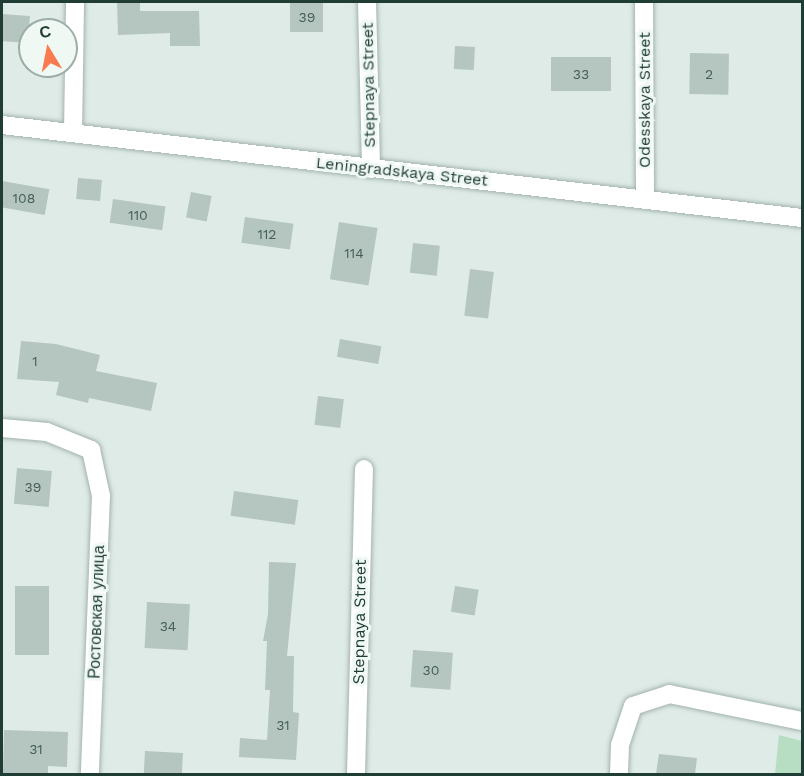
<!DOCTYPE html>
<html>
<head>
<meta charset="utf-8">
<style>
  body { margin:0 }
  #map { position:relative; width:804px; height:776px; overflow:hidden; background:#dfebe6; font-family:"Work Sans",sans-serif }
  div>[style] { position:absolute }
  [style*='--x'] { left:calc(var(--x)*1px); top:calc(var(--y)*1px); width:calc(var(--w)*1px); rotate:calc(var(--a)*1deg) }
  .green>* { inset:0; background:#b7dec2 }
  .building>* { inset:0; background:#b4c6bf; transform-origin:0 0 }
  .roads { filter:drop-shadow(0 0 2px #a2b3ad) drop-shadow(0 0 2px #a2b3ad) }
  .street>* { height:18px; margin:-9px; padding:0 9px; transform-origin:9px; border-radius:9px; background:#fff }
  span { translate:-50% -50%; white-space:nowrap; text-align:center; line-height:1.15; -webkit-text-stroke:6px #f0f8f4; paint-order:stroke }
  .number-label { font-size:14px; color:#445e58 }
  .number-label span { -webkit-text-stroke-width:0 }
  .street-label { font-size:16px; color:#1f3c35 }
  .frame { position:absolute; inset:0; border:3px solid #1f3c35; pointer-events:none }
  .north { position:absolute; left:18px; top:18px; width:60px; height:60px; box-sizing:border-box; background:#f0f8f4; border:2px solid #9cada8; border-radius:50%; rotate:350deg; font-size:16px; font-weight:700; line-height:24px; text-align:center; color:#1f3c35 }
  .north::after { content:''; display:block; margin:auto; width:21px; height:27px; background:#f87c50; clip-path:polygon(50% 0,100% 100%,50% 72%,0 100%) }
</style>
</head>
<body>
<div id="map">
  <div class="green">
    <div style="clip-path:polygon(779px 735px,802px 741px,802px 774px,775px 774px)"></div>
  </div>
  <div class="building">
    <div style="clip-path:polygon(117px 2px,140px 2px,140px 11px,199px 11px,200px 46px,170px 46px,170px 33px,118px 35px)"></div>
    <div style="left:290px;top:2px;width:33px;height:30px"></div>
    <div style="left:2px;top:14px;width:28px;height:27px;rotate:4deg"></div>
    <div style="left:455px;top:46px;width:20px;height:23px;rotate:3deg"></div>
    <div style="left:690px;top:53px;width:39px;height:41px;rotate:1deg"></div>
    <div style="left:611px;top:57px;width:34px;height:60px;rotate:90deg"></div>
    <div style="left:78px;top:178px;width:24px;height:21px;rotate:5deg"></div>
    <div style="left:2px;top:181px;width:48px;height:26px;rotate:10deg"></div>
    <div style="left:191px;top:192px;width:21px;height:26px;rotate:11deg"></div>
    <div style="left:113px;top:199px;width:53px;height:24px;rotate:8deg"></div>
    <div style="left:245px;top:217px;width:49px;height:26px;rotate:8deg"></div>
    <div style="left:339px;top:222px;width:39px;height:58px;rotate:9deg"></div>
    <div style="left:413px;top:243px;width:27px;height:30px;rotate:6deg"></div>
    <div style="left:470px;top:269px;width:24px;height:47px;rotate:7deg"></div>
    <div style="left:340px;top:339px;width:42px;height:18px;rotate:10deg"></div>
    <div style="clip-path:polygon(21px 341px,56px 344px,100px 355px,96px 371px,157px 383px,151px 411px,89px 398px,88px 403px,56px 395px,59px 382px,17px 379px)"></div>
    <div style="left:318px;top:396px;width:26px;height:29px;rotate:7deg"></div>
    <div style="left:17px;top:468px;width:35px;height:36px;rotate:5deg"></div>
    <div style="left:234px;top:491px;width:65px;height:25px;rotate:8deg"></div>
    <div style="clip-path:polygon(269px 562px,296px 563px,287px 656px,294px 656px,293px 712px,299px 713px,296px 760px,239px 757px,240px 738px,267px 740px,270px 690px,265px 690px,267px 641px,263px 641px,268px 614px)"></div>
    <div style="left:15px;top:586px;width:34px;height:69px"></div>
    <div style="left:455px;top:586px;width:24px;height:26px;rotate:9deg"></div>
    <div style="left:147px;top:602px;width:43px;height:46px;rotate:3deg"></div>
    <div style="left:413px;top:650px;width:40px;height:37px;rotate:4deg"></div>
    <div style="clip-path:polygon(4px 730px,68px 732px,67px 767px,48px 766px,48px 774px,3px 774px)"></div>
    <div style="left:145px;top:751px;width:38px;height:23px;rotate:3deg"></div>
    <div style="clip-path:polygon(659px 754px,697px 758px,695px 774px,656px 774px)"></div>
  </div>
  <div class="roads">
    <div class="street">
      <div style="--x:367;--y:2;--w:167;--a:88.6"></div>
      <div style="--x:644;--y:2;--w:197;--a:89.7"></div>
      <div style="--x:2;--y:125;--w:805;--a:6.63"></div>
      <div style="--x:73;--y:133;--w:131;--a:-89.1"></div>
      <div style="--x:2;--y:428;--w:45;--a:5.1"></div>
      <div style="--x:47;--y:432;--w:48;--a:22.2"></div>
      <div style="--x:91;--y:450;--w:47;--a:77.7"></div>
      <div style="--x:101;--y:496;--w:278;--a:92.3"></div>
      <div style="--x:356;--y:774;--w:305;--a:-88.5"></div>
      <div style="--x:619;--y:774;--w:29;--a:-88"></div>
      <div style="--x:620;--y:745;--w:41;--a:-71.6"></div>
      <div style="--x:633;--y:706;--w:38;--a:-18"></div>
      <div style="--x:669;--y:694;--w:136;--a:11.5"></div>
    </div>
  </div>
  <div class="number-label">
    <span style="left:307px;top:17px">39</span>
    <span style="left:581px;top:74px">33</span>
    <span style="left:709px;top:74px">2</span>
    <span style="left:24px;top:198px">108</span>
    <span style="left:138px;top:215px">110</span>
    <span style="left:267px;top:234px">112</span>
    <span style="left:354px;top:253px">114</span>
    <span style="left:35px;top:361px">1</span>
    <span style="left:33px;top:487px">39</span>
    <span style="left:168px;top:626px">34</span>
    <span style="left:431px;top:670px">30</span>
    <span style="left:283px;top:725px">31</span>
    <span style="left:36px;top:749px">31</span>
  </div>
  <div class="street-label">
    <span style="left:369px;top:85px;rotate:-91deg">Stepnaya Street</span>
    <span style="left:645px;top:100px;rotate:-90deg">Odesskaya Street</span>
    <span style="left:402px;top:172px;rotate:6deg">Leningradskaya Street</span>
    <span style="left:97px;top:612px;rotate:-88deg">Ростовская улица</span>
    <span style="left:360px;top:622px;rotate:-89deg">Stepnaya Street</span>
  </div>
  <div class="frame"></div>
  <div class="north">С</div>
</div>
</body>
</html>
